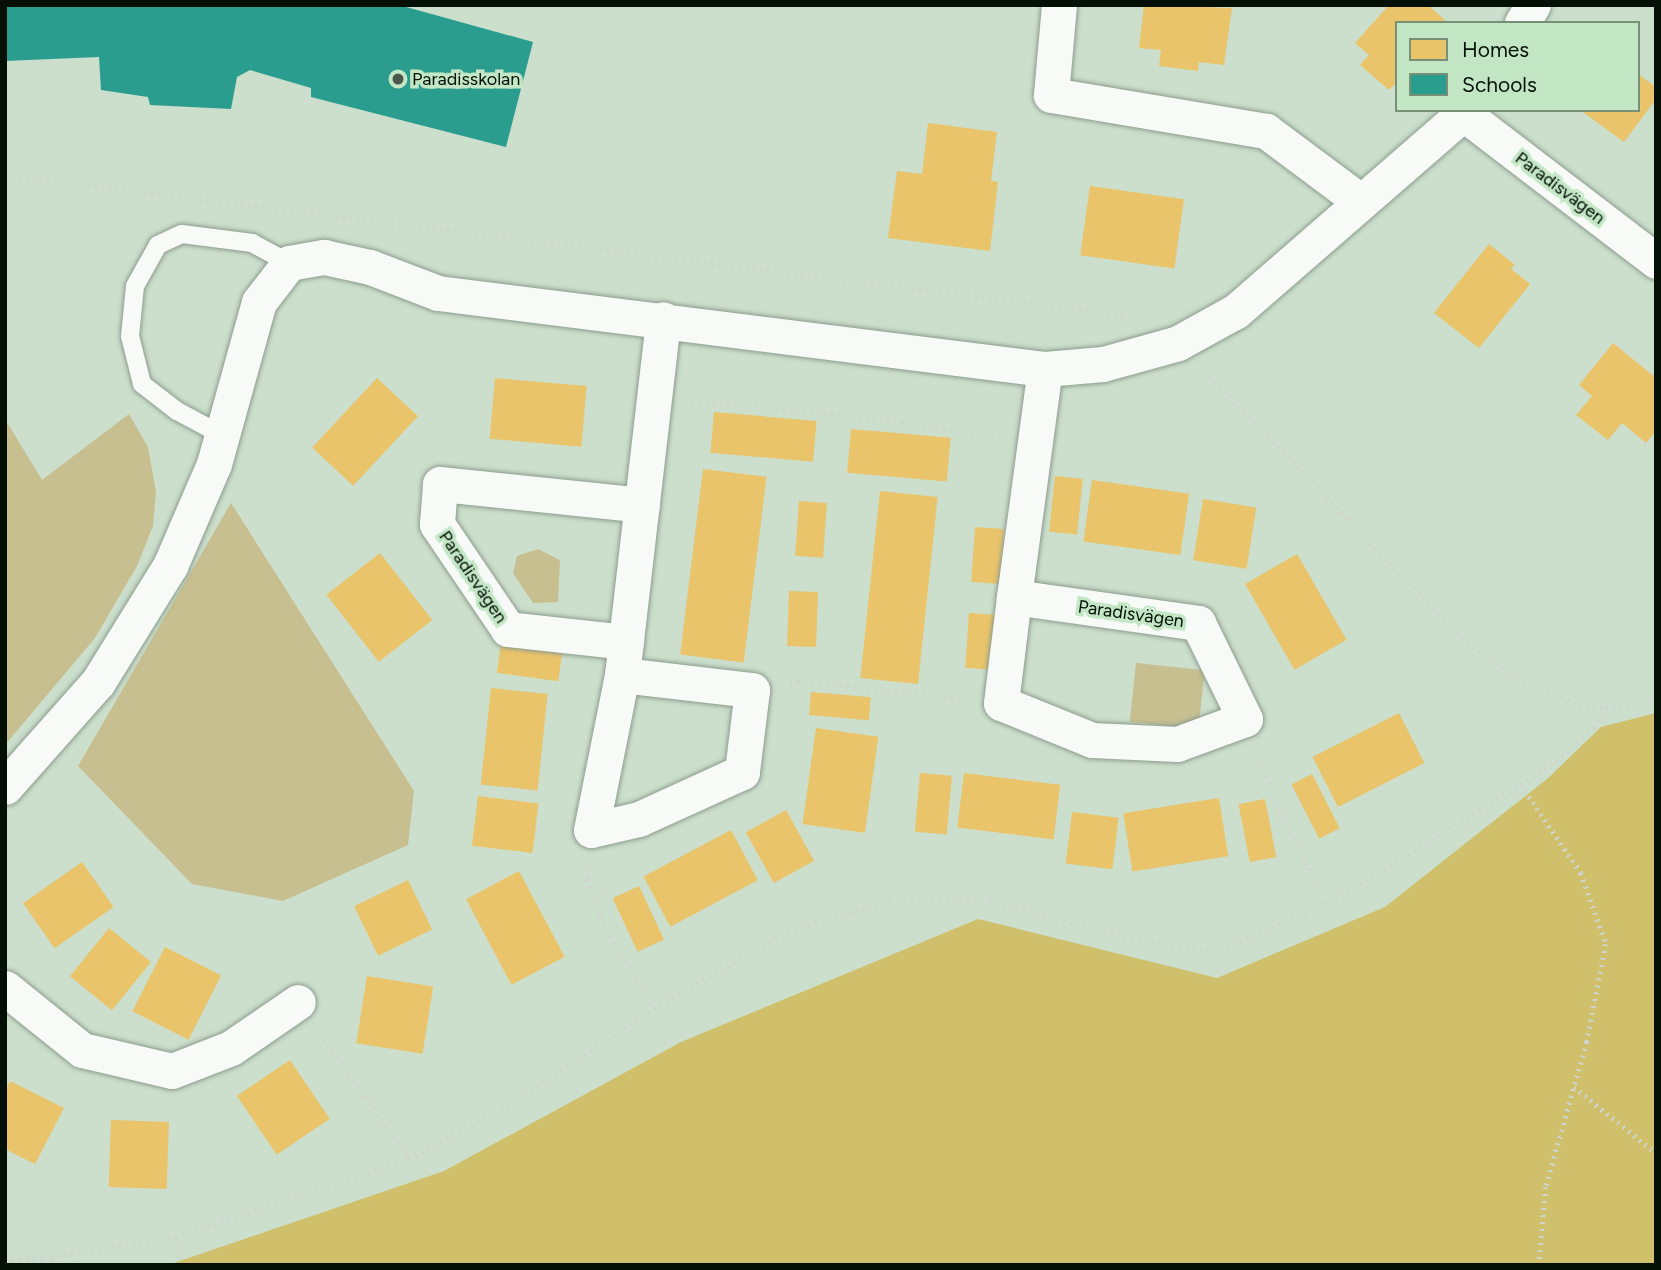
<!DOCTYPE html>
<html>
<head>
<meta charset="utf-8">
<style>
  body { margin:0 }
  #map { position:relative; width:1661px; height:1270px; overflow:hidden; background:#cbdfcc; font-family:Figtree,sans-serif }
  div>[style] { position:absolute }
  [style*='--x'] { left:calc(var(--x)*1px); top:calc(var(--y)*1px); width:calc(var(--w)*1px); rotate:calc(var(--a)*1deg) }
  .green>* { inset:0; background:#c7bf90; transform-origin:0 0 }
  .forest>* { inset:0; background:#d0bf6b }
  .homes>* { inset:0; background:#e9c46a; transform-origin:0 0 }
  .schools>* { inset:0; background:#2a9d8f }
  .path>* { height:4.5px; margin-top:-2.25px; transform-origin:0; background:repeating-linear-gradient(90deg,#ced4ce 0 2px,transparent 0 7px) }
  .roads { filter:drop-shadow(0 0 2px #8d9c8e) drop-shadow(0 0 2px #8d9c8e) }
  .lane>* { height:18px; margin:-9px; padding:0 9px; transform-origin:9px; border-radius:9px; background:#f7faf7 }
  .street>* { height:35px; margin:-17.5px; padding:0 17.5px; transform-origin:17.5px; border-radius:17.5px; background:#f7faf7 }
  .dots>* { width:19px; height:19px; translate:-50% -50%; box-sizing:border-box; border:4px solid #c3e7c5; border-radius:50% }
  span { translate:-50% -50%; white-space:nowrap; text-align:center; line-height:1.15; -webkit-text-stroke:7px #c3e7c5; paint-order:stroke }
  .poi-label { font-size:18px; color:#040f05 }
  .left { translate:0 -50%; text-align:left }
  .street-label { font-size:18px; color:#040f05 }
  .frame { position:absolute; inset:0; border:7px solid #040f05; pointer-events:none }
  .legend { position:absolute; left:1395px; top:21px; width:245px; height:91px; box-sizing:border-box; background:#c3e7c5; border:2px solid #779178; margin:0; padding:9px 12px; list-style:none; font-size:21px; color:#040f05 }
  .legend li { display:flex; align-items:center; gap:14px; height:35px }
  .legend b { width:35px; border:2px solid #779178 }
</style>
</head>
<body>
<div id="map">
  <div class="green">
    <div style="clip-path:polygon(129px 414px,148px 447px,156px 492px,153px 526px,137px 566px,95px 638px,5px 745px,5px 419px,42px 480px)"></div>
    <div style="clip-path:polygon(231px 503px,414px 791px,408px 845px,283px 901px,192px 884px,78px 766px)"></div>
    <div style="clip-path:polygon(538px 549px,560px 560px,558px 602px,533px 603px,513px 573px,517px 556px)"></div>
    <div style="left:1136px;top:663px;width:69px;height:59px;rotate:6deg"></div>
  </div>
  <div class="forest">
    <div style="clip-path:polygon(1656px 713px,1656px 1265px,168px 1265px,444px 1171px,681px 1042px,978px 919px,1217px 978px,1385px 907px,1547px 779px,1601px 727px)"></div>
  </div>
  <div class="homes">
    <div style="clip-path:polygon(1144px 5px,1232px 8px,1224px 65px,1199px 62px,1198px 71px,1159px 66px,1161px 50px,1139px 48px)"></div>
    <div style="clip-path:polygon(1389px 5px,1428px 5px,1448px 23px,1397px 23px,1397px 82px,1389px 90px,1360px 65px,1369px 55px,1355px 43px)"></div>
    <div style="clip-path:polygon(1638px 74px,1656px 87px,1656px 99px,1624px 142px,1580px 110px,1638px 110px)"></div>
    <div style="clip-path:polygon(928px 123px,997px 132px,991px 181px,998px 182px,990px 251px,888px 238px,897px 171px,922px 174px)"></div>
    <div style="left:1090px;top:186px;width:95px;height:70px;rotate:8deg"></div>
    <div style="clip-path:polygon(1489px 244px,1515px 265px,1511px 269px,1530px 284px,1479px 348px,1434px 313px)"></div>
    <div style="clip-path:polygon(1613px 343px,1656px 378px,1656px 431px,1646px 443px,1622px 423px,1608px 440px,1576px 415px,1592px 396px,1579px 385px)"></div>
    <div style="left:377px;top:378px;width:56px;height:95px;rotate:43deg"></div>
    <div style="left:495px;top:378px;width:92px;height:61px;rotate:5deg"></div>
    <div style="left:714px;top:412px;width:103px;height:41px;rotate:5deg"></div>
    <div style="left:851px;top:429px;width:100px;height:44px;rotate:5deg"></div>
    <div style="left:703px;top:469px;width:64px;height:187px;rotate:7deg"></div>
    <div style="left:1055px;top:476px;width:28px;height:56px;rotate:6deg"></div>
    <div style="left:1092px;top:480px;width:98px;height:62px;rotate:8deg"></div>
    <div style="left:880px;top:491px;width:58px;height:188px;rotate:6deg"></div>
    <div style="left:1203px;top:499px;width:54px;height:62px;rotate:9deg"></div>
    <div style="left:799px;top:501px;width:28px;height:55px;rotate:4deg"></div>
    <div style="left:975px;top:527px;width:29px;height:55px;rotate:4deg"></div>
    <div style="left:380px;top:553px;width:85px;height:68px;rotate:52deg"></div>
    <div style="left:1297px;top:554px;width:99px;height:60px;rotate:60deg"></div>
    <div style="left:789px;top:591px;width:29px;height:55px;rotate:2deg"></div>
    <div style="left:969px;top:613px;width:29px;height:55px;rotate:4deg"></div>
    <div style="left:501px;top:643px;width:62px;height:30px;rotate:8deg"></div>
    <div style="left:491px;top:688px;width:57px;height:97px;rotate:6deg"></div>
    <div style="left:811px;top:692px;width:60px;height:23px;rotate:5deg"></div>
    <div style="left:1399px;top:713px;width:56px;height:97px;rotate:63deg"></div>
    <div style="left:816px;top:728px;width:63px;height:97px;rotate:8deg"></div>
    <div style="left:920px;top:773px;width:32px;height:59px;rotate:5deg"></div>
    <div style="left:964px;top:773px;width:97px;height:55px;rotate:7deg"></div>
    <div style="left:1312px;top:774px;width:61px;height:23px;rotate:63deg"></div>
    <div style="left:478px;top:796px;width:61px;height:50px;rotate:7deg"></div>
    <div style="left:1219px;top:798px;width:59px;height:97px;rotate:81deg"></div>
    <div style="left:1265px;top:799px;width:59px;height:27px;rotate:79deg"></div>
    <div style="left:786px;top:810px;width:58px;height:46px;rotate:61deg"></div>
    <div style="left:1072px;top:812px;width:47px;height:52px;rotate:7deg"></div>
    <div style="left:731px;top:830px;width:57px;height:99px;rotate:62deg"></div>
    <div style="left:82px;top:862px;width:55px;height:72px;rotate:55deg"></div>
    <div style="left:519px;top:871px;width:97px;height:60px;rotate:62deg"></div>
    <div style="left:408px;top:880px;width:55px;height:60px;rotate:64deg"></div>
    <div style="left:639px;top:886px;width:59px;height:29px;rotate:65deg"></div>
    <div style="left:109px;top:928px;width:54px;height:62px;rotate:39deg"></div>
    <div style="left:165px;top:947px;width:63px;height:72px;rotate:27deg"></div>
    <div style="left:367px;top:976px;width:67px;height:68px;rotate:9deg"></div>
    <div style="left:290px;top:1060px;width:71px;height:64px;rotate:56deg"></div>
    <div style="clip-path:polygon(10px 1081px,64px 1108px,35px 1164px,5px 1149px,5px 1091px)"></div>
    <div style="left:111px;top:1120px;width:58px;height:67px;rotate:2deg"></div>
  </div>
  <div class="schools">
    <div style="clip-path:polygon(5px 5px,399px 5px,533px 42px,506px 147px,311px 97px,311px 88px,250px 70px,237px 77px,231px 109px,150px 105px,148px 97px,101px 90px,99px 57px,5px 61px)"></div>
  </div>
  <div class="path">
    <div style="--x:5;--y:175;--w:324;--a:7.1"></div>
    <div style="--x:336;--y:216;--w:796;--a:7.14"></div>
    <div style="--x:1205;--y:371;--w:378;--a:46.1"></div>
    <div style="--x:1467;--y:643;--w:60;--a:35.5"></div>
    <div style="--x:1516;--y:678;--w:69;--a:23.2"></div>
    <div style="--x:1579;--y:705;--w:27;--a:4"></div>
    <div style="--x:1606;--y:707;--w:50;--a:-6.8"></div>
    <div style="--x:692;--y:401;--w:211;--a:5.4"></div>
    <div style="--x:902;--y:421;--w:96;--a:10.3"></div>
    <div style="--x:790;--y:682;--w:8;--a:-14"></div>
    <div style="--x:798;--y:680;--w:165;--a:6.6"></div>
    <div style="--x:1259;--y:756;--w:69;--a:68.7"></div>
    <div style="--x:1284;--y:820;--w:55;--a:61.6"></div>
    <div style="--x:1310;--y:868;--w:39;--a:71"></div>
    <div style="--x:1521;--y:785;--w:107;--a:55.7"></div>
    <div style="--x:1581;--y:873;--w:75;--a:70.6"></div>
    <div style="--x:1606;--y:944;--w:100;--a:101"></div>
    <div style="--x:1587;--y:1042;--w:151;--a:105.8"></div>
    <div style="--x:1546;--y:1187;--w:78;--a:95.1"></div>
    <div style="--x:589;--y:869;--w:10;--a:96"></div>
    <div style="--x:588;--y:879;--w:41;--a:72.9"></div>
    <div style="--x:600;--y:918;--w:105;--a:59"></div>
    <div style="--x:320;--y:1034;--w:153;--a:54.5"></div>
    <div style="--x:1574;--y:1087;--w:105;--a:38.8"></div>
    <div style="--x:175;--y:1237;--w:29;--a:72"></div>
    <div style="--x:5;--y:1261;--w:38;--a:-5"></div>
    <div style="--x:43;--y:1258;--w:134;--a:-9"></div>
    <div style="--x:175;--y:1237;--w:247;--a:-18.4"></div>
    <div style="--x:409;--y:1159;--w:119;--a:-28.5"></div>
    <div style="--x:514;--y:1102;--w:169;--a:-33.9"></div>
    <div style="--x:654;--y:1008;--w:155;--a:-29.9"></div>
    <div style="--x:788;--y:931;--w:106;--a:-16.4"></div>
    <div style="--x:890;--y:901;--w:99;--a:0"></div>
    <div style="--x:989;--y:901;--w:140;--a:14.9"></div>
    <div style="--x:1124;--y:937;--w:91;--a:9.5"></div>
    <div style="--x:1214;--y:952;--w:119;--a:-22.7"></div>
    <div style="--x:1324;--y:906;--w:231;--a:-31.6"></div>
    <div style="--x:1521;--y:785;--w:56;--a:-34.8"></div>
    <div style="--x:1567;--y:753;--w:38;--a:-42"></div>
    <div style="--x:1595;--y:728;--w:24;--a:-62"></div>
  </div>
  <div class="roads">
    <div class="lane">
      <div style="--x:222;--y:435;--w:51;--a:-151.9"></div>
      <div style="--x:177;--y:411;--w:44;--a:-142.4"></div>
      <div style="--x:142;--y:384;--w:49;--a:-104"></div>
      <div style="--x:130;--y:336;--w:50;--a:-84.3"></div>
      <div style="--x:135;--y:286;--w:47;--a:-60.7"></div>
      <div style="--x:158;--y:245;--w:26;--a:-25"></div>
      <div style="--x:182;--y:234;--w:71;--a:7.3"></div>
      <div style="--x:252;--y:243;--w:42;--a:28.4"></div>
    </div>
    <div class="street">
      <div style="--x:1059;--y:5;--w:90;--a:95.1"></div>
      <div style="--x:1051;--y:95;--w:218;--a:9.5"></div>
      <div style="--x:1266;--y:131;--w:117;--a:36.7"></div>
      <div style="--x:1522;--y:23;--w:21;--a:-59"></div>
      <div style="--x:1464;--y:114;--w:242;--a:37.4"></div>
      <div style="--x:1014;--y:597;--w:186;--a:8"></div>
      <div style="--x:1198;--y:623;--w:107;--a:63.9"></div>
      <div style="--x:1245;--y:719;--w:72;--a:159.8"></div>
      <div style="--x:1177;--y:744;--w:85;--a:-177.3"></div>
      <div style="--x:1092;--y:740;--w:98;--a:-157.9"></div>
      <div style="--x:1001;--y:703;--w:107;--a:-83"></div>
      <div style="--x:1014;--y:597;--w:230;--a:-82.3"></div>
      <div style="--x:626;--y:642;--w:119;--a:-173.7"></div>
      <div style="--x:508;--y:629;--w:127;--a:-124.1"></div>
      <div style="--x:437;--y:524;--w:40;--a:-85.7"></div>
      <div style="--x:440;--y:484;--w:203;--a:5.9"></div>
      <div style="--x:622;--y:675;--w:131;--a:6.6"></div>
      <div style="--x:752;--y:690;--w:83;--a:97"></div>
      <div style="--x:742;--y:772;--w:113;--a:155.5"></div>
      <div style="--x:639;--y:819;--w:49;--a:167.1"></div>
      <div style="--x:591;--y:830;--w:158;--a:-78.7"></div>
      <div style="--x:622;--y:675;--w:358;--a:-83.4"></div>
      <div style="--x:5;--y:787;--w:140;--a:-48.5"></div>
      <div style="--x:98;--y:682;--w:137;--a:-58.2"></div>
      <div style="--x:170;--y:566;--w:111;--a:-66.7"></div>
      <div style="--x:214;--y:464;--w:168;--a:-74.5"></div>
      <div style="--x:259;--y:302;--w:49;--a:-52.4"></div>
      <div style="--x:289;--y:263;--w:36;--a:-10"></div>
      <div style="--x:324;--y:257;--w:47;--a:12.3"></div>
      <div style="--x:370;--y:267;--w:73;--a:20.9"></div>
      <div style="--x:438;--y:293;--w:612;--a:7.14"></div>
      <div style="--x:1045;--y:369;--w:58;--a:-4.9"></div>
      <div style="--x:1103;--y:364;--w:78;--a:-15.6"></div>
      <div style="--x:1178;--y:343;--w:66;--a:-28.9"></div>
      <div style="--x:1236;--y:311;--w:306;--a:-41"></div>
      <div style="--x:5;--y:988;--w:99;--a:38.8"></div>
      <div style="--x:82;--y:1050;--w:92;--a:13.1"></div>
      <div style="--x:172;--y:1071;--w:63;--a:-21.3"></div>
      <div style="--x:231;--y:1048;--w:81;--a:-34.5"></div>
    </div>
  </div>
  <div class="dots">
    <div style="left:398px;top:79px;background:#4a584b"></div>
  </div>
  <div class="poi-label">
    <span class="left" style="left:412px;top:79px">Paradisskolan</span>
  </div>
  <div class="street-label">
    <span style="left:1560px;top:188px;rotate:37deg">Paradisvägen</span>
    <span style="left:473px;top:577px;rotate:56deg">Paradisvägen</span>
    <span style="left:1131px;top:614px;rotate:8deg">Paradisvägen</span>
  </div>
  <div class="frame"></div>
  <ul class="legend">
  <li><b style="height:19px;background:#e9c46a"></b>Homes</li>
  <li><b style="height:19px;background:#2a9d8f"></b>Schools</li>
  </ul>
</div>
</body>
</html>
